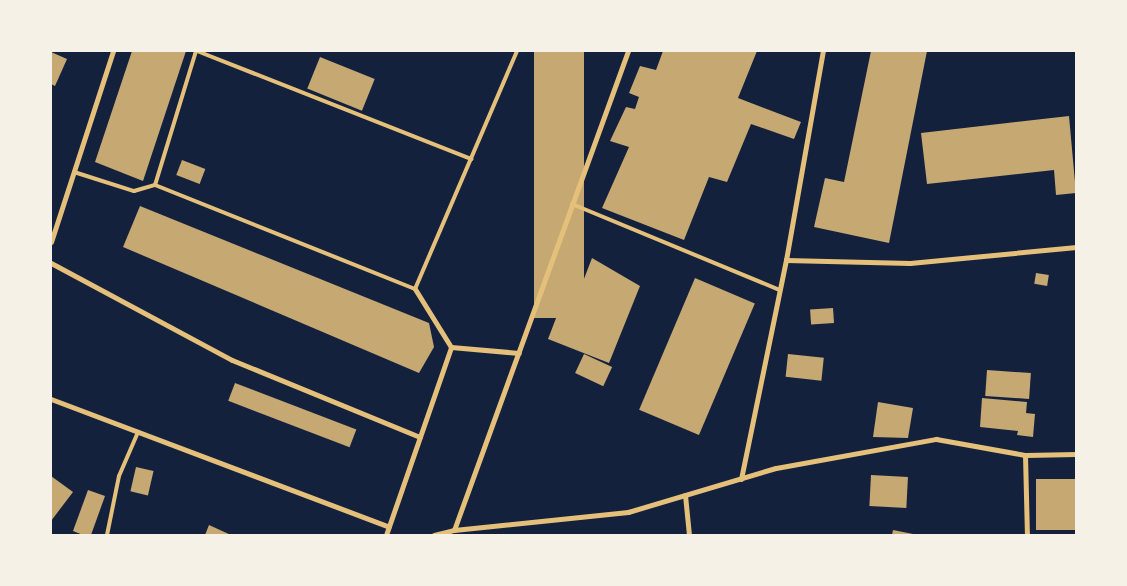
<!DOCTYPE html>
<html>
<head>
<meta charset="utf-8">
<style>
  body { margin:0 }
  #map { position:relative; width:1127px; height:586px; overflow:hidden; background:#14213d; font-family:Signika,sans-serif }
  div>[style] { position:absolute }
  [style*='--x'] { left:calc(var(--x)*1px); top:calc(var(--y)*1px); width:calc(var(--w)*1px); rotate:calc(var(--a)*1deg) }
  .building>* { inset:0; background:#c6a872; transform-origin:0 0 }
  .service>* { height:4px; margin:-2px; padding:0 2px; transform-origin:2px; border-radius:2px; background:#e5c07b }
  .minor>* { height:5px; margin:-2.5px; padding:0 2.5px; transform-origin:2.5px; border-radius:2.5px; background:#e5c07b }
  span { translate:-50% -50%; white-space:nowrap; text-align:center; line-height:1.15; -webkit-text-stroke:4.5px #f6f1e7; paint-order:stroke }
  .frame { position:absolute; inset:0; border:52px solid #f6f1e7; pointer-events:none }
</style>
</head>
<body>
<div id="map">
  <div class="building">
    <div style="clip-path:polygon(132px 51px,186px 51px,143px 181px,95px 162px)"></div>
    <div style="left:534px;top:51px;width:50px;height:267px"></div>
    <div style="clip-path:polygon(663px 51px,757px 51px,738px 98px,801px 122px,794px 139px,751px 124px,727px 182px,709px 177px,684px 240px,602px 208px,629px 147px,610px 141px,626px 107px,635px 109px,639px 97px,629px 93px,640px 66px,656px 70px)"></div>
    <div style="clip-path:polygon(871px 51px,927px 51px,889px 243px,814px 227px,825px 178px,844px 182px)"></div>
    <div style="clip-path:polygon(51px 52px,67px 59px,55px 86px,51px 84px)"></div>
    <div style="left:320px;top:57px;width:59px;height:34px;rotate:22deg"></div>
    <div style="clip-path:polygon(1069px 116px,1076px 193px,1056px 195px,1054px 170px,927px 184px,921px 133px)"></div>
    <div style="left:182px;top:160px;width:25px;height:16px;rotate:21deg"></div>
    <div style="clip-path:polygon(140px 206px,429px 323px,434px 347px,419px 373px,123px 247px)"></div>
    <div style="clip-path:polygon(592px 258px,640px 286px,609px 363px,548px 339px,563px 300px,570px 303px,579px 283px,582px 284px)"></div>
    <div style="left:1036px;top:273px;width:13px;height:11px;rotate:9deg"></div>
    <div style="left:695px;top:278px;width:65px;height:143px;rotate:23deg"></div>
    <div style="left:833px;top:308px;width:15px;height:23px;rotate:86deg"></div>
    <div style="left:584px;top:354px;width:31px;height:21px;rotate:25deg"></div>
    <div style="left:788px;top:354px;width:36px;height:23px;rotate:6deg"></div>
    <div style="left:987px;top:370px;width:44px;height:26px;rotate:4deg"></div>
    <div style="left:235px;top:383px;width:130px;height:19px;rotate:21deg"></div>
    <div style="clip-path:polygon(982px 398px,1027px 402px,1026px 413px,1035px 414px,1033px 437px,1017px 435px,1018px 431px,980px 427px)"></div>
    <div style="clip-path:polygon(878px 402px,913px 408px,908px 438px,873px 437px)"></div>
    <div style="left:136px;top:467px;width:18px;height:25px;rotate:13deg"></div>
    <div style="left:871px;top:475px;width:37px;height:31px;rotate:3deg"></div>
    <div style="clip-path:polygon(51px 476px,73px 492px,51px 521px)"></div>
    <div style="left:1036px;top:479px;width:40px;height:51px"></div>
    <div style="clip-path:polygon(88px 490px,105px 496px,91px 535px,83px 535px,73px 531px)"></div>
    <div style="clip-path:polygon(209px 525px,231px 535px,205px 535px)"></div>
    <div style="clip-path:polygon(893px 530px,913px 534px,913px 535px,892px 535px)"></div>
  </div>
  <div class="service">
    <div style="--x:196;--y:51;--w:140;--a:107"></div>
    <div style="--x:155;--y:185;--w:280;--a:21.8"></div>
    <div style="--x:415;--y:289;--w:259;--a:-66.8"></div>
    <div style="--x:197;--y:51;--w:295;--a:21.5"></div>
    <div style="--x:74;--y:172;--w:63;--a:17.6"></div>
    <div style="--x:134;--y:191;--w:22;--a:-16"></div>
    <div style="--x:572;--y:204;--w:225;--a:22.5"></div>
    <div style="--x:107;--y:535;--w:60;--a:-78.5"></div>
    <div style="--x:119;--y:476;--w:48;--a:-66.6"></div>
  </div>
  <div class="minor">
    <div style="--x:51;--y:242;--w:201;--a:-72"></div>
    <div style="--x:786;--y:260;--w:124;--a:1.4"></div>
    <div style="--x:910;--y:263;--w:167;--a:-5.5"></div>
    <div style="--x:51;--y:263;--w:205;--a:28.2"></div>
    <div style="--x:232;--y:360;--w:203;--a:22.3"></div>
    <div style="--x:451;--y:347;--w:68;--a:5"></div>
    <div style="--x:51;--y:399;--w:361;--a:20.7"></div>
    <div style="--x:1025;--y:455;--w:80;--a:88.6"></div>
    <div style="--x:741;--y:479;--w:224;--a:-78.4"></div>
    <div style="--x:786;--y:260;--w:212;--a:-80"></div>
    <div style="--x:685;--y:495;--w:40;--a:84.3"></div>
    <div style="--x:454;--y:530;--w:510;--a:-70.04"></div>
    <div style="--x:386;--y:535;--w:199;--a:-70.9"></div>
    <div style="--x:451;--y:347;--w:68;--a:-121.8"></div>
    <div style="--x:434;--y:535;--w:21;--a:-14"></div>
    <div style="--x:454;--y:530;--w:175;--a:-5.9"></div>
    <div style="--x:628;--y:512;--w:154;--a:-16.6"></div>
    <div style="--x:776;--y:468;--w:163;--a:-10.3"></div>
    <div style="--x:936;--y:439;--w:90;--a:10.2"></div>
    <div style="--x:1025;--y:455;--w:51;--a:-1.1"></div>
  </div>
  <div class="frame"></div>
</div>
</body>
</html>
